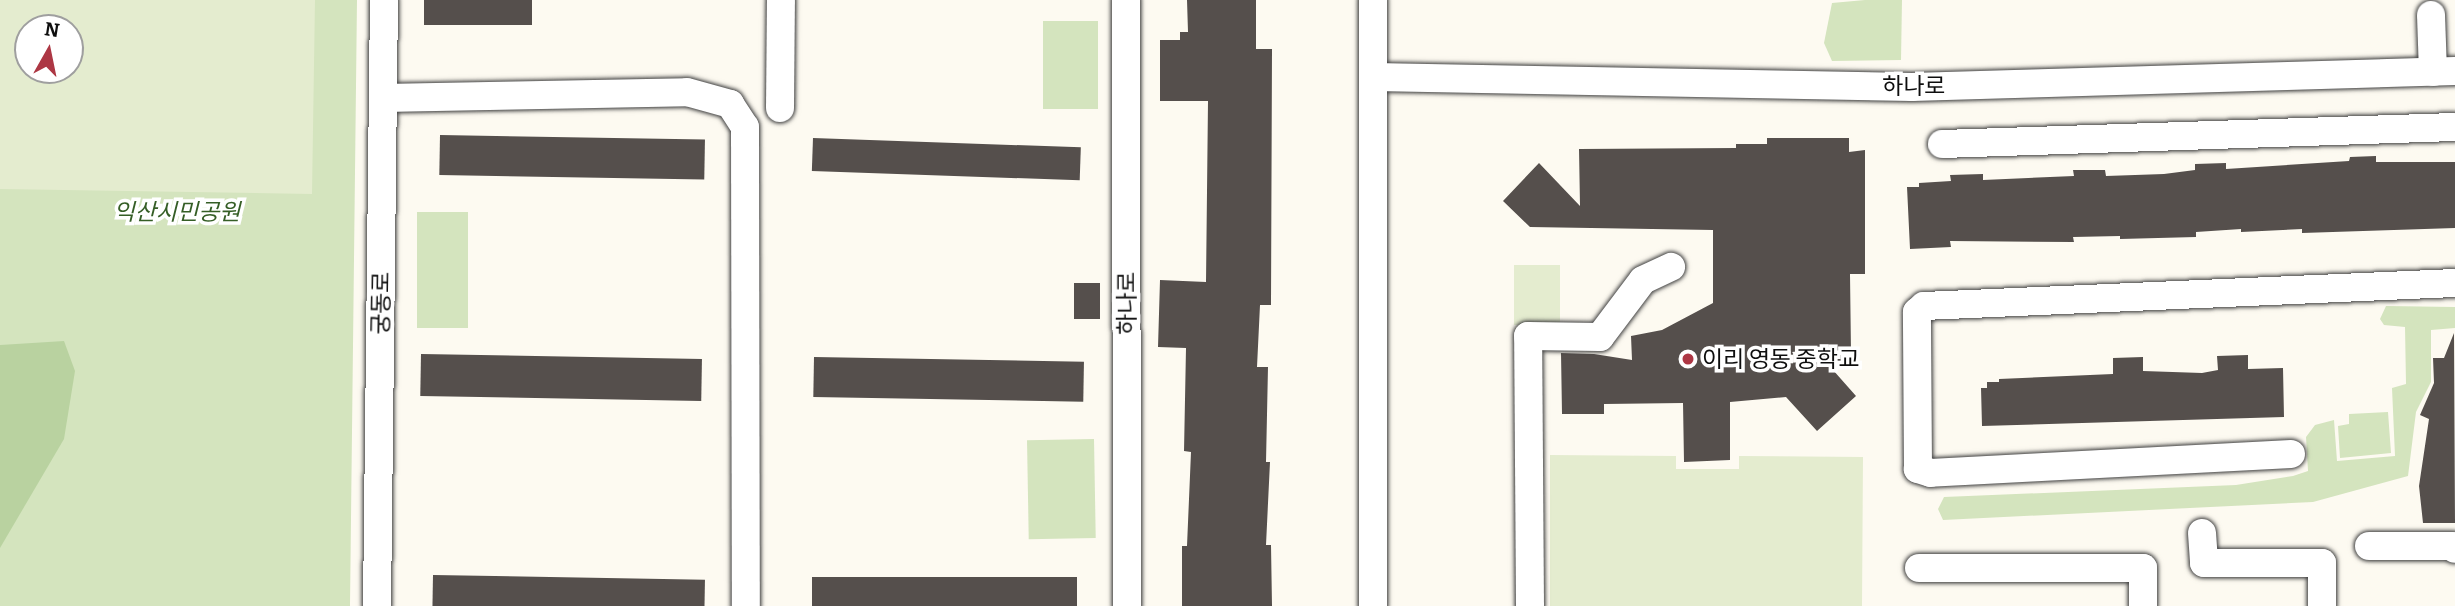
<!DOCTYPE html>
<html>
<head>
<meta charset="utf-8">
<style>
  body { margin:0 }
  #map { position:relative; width:2455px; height:606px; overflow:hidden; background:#fdfaf1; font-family:Bitter,"Noto Sans KR",serif }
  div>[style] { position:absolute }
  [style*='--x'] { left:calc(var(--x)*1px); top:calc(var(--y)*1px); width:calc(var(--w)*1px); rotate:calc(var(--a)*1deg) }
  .green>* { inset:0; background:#d4e4be; transform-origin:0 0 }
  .forest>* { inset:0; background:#b9d2a0 }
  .pitch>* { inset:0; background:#e4eccf; transform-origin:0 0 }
  .building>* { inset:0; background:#554f4c; transform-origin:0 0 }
  .roads { filter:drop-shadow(0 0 2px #414141) drop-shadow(0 0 2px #414141) }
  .minor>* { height:28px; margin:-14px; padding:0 14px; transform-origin:14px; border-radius:14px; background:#fff }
  .dots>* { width:19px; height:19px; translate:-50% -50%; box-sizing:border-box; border:4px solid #fff; border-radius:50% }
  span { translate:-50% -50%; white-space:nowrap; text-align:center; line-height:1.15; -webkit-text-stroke:7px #fff; paint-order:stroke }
  .street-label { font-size:23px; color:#0e0e0e }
  .park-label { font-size:23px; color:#355e26; font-style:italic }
  .poi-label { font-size:23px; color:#0e0e0e }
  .left { translate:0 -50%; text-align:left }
  .north { position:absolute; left:14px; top:14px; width:70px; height:70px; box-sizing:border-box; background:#fff; border:2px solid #9f9f9f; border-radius:50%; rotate:9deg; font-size:19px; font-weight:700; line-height:28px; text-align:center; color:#0e0e0e }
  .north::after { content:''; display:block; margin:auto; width:24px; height:32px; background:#ad3744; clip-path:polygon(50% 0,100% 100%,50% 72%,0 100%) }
</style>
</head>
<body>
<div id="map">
  <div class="green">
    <div style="clip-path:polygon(evenodd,0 0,357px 0,350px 606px,0 606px,0 0,28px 28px,70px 28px,70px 70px,28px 70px,28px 28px)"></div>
    <div style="clip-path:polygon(1865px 0,1902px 0,1901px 60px,1832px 61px,1824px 43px,1832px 3px)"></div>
    <div style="left:1043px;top:21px;width:55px;height:88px"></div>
    <div style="left:468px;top:212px;width:116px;height:51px;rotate:90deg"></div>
    <div style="clip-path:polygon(2386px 306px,2455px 307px,2455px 328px,2431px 330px,2431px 382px,2416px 412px,2408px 476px,2313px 502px,1943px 520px,1938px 509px,1944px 497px,2236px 485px,2293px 476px,2308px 471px,2306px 437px,2315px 425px,2334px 420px,2337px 461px,2395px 456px,2392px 388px,2406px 384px,2405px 327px,2384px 325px,2380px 319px)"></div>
    <div style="clip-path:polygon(2388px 412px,2391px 453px,2340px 458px,2338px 426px,2349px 424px,2349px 414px)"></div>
    <div style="left:1094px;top:439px;width:99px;height:67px;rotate:89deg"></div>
  </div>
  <div class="forest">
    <div style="clip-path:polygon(64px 341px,75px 371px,64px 439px,0 548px,0 345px)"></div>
  </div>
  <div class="pitch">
    <div style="clip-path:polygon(evenodd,0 0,315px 0,312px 194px,0 189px,0 0,70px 28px,70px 70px,28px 70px,28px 28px,70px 28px)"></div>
    <div style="left:1560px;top:265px;width:60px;height:46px;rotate:90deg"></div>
    <div style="clip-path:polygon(1550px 455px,1676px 456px,1676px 469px,1739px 469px,1739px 456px,1863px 457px,1862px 606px,1550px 606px)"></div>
  </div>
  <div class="building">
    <div style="left:424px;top:0;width:108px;height:25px"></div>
    <div style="clip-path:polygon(1187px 0,1256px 0,1256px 49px,1272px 49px,1271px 305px,1260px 305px,1257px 367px,1268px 367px,1266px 462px,1270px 462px,1266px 545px,1271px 545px,1272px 606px,1182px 606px,1182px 546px,1187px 546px,1191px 452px,1184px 451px,1186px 348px,1158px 347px,1160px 280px,1206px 282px,1208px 101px,1160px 101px,1160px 40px,1180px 40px,1180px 32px,1188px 32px)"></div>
    <div style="left:440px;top:135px;width:265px;height:40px;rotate:1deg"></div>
    <div style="left:813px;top:138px;width:268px;height:33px;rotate:2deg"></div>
    <div style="clip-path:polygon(1767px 138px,1849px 138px,1849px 152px,1865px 150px,1865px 274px,1850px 274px,1851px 353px,1833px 370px,1856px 396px,1817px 431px,1786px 397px,1730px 402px,1730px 460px,1684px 462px,1683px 403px,1604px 404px,1604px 414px,1562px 414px,1561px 353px,1594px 354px,1632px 360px,1631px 336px,1662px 330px,1713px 303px,1713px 230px,1530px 227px,1503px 201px,1539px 163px,1580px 206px,1579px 149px,1736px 148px,1736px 144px,1767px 144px)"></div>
    <div style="clip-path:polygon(2376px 156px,2376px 162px,2455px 162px,2455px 228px,2302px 233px,2302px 229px,2241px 232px,2241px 229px,2196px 232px,2196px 237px,2120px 239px,2120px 236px,2073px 237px,2074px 242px,1950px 241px,1951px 247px,1910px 249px,1907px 187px,1919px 187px,1919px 183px,1951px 181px,1950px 175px,1983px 174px,1983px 180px,2074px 176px,2073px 170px,2105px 170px,2106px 176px,2164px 174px,2195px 170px,2195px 164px,2226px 163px,2226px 169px,2349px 161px,2350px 157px)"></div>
    <div style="left:1074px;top:283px;width:26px;height:36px"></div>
    <div style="clip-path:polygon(2454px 333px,2455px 523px,2423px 523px,2419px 486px,2429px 419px,2420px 415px,2434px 383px,2433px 358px,2444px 358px)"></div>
    <div style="left:421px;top:354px;width:281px;height:42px;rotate:1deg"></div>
    <div style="clip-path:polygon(2248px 355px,2248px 369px,2283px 368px,2284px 417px,1982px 426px,1981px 388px,1987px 388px,1987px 382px,1999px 382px,1999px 379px,2113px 374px,2113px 358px,2143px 357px,2143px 371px,2202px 373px,2218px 370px,2217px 356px)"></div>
    <div style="left:814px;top:357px;width:270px;height:40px;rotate:1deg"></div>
    <div style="left:433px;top:575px;width:272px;height:31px;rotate:1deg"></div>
    <div style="left:812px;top:577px;width:265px;height:29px"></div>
  </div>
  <div class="roads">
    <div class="minor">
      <div style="--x:1126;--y:0;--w:606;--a:89.91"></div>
      <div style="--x:2431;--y:15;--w:57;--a:88"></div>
      <div style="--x:1374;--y:77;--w:538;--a:1.06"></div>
      <div style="--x:1912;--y:87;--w:543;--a:-1.69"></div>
      <div style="--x:383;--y:98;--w:304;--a:-1.1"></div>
      <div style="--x:687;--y:92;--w:45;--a:15.6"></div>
      <div style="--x:730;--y:104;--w:27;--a:57"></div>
      <div style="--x:745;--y:127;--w:479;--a:89.9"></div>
      <div style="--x:780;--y:108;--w:108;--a:-89.5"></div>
      <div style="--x:1942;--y:144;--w:513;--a:-1.9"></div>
      <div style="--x:2291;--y:454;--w:361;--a:177"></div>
      <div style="--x:1931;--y:473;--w:14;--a:-163"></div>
      <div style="--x:1918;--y:469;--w:157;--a:-90.4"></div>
      <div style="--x:1917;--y:312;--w:9;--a:-41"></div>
      <div style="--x:1924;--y:306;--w:531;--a:-2.48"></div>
      <div style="--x:2202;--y:533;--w:30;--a:86"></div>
      <div style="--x:2204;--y:563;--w:118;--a:0"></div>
      <div style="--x:2322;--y:563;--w:43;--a:90"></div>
      <div style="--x:2369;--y:546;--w:83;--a:0"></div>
      <div style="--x:2452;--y:546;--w:4;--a:45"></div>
      <div style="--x:1919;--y:568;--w:224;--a:0"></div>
      <div style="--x:2143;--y:568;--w:38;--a:90"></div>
      <div style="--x:377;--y:606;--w:606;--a:-89.34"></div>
      <div style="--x:1373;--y:606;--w:606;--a:-90"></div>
      <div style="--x:1530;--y:606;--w:270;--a:-90.4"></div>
      <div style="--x:1528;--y:336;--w:72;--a:0.8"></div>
      <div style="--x:1600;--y:337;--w:71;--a:-53"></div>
      <div style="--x:1643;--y:280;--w:31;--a:-25"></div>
    </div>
  </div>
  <div class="dots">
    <div style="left:1688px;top:359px;background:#ad3744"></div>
  </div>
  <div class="street-label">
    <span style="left:1914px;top:86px">하나로</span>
    <span style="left:381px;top:303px;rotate:-89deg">궁동로</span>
    <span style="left:1127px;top:303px;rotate:-90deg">하나로</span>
  </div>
  <div class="park-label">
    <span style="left:177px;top:212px">익산시민공원</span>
  </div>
  <div class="poi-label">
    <span class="left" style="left:1702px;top:359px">이리 영동 중학교</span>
  </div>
  <div class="north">N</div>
</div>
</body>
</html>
